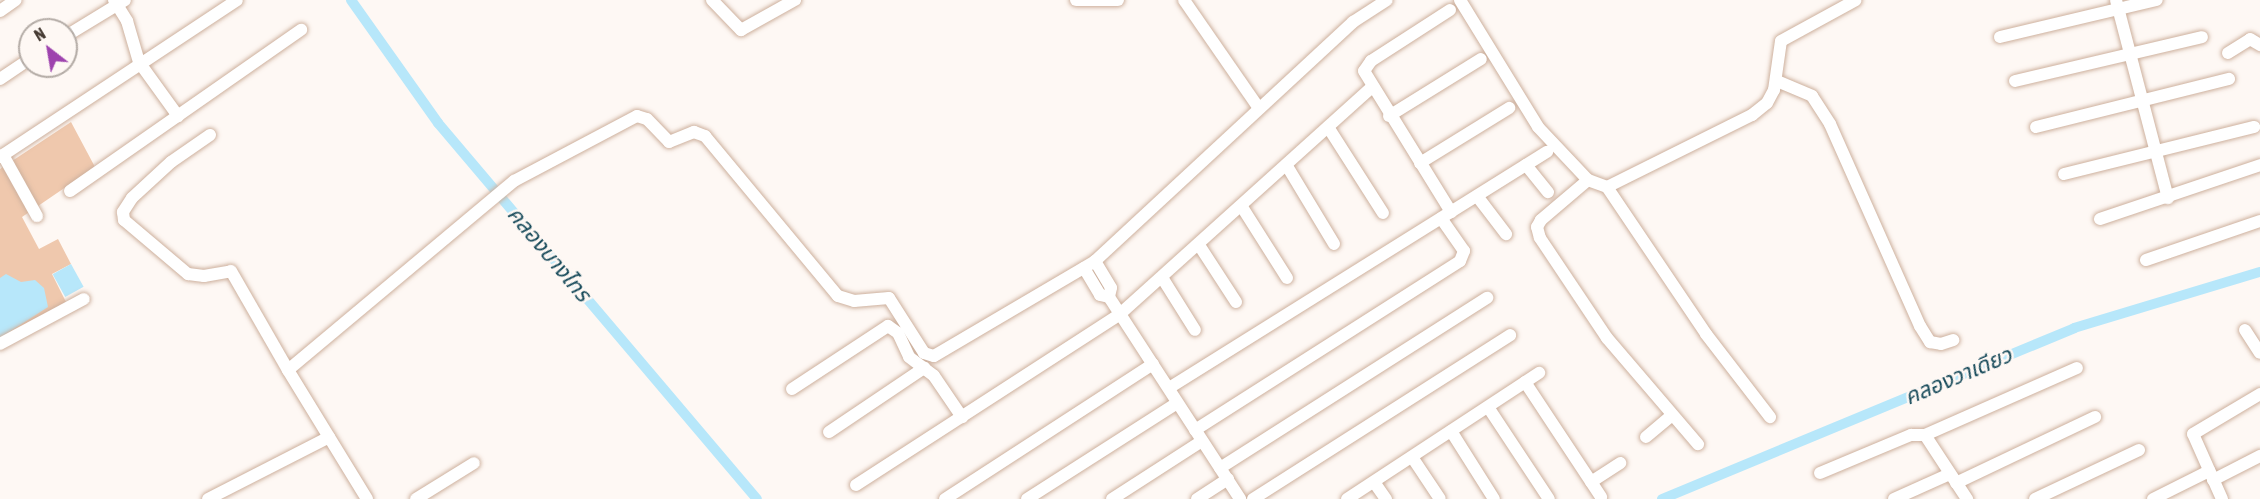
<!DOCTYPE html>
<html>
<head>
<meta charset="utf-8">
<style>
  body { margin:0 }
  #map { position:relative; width:2260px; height:499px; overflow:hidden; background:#fef8f4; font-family:"Asap Condensed","Noto Sans Thai",sans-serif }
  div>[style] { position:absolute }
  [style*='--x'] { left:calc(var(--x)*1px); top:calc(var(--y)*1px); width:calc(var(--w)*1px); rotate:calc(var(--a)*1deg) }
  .green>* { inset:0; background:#efc8ad }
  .water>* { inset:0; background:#b7e7fa; transform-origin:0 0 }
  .canal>* { height:10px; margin:-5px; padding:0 5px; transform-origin:5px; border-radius:5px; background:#b7e7fa }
  .roads { filter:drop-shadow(0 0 2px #cdb09d) drop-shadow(0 0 2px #cdb09d) }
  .minor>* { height:12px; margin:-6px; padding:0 6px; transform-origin:6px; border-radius:6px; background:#fff }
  span { translate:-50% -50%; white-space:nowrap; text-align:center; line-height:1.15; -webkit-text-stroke:5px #fef8f4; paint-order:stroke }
  .water-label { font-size:22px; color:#174a5a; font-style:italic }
  .north { position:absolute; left:18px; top:18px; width:60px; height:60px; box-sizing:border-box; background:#fef8f4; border:2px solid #b4aca6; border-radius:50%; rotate:329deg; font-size:16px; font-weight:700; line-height:24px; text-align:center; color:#453a32 }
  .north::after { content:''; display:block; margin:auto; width:21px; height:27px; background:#9e43ae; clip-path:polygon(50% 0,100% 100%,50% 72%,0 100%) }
</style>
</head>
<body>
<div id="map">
  <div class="green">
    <div style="clip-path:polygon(71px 122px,95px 167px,22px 217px,39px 249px,58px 239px,71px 264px,52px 274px,67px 304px,0 341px,0 169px)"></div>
  </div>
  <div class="water">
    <div style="left:71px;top:264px;width:26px;height:21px;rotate:61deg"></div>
    <div style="clip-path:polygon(6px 274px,21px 282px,35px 280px,44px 288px,48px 307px,0 338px,0 278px)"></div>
  </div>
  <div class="canal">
    <div style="--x:351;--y:0;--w:151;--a:54.7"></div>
    <div style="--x:438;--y:123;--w:493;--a:49.7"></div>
    <div style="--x:1662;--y:499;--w:446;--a:-22.5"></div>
    <div style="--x:2074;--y:328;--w:194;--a:-16.8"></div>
  </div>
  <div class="roads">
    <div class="minor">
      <div style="--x:114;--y:0;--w:25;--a:58"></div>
      <div style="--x:127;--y:21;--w:43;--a:73.7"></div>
      <div style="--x:139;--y:62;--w:67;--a:54.2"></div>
      <div style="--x:712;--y:0;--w:42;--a:46"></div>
      <div style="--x:741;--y:30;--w:62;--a:-29.1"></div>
      <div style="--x:1076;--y:0;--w:42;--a:0"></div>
      <div style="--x:1184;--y:0;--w:130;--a:55.3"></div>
      <div style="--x:1460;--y:0;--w:149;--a:58.4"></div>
      <div style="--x:1538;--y:127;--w:73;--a:46.7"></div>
      <div style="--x:1588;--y:180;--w:20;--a:20"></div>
      <div style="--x:1607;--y:187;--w:162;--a:-26.4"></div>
      <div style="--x:1752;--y:115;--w:19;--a:-39"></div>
      <div style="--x:1767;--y:103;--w:15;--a:-62"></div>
      <div style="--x:1774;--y:90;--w:49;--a:-81.9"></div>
      <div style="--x:1781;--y:41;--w:85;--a:-28.7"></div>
      <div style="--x:2116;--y:0;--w:205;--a:75.3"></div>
      <div style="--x:1450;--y:10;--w:94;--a:147.2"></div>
      <div style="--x:1371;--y:61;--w:12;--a:125"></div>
      <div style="--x:1364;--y:71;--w:166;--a:58.3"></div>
      <div style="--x:0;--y:11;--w:19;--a:-35"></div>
      <div style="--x:66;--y:36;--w:69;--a:-31.4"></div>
      <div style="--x:2000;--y:37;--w:161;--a:-13.3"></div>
      <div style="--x:2228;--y:53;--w:26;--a:-32"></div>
      <div style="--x:2250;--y:39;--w:12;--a:31"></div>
      <div style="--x:0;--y:79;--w:36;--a:-34"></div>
      <div style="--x:1777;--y:81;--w:38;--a:23"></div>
      <div style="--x:1812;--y:96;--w:33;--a:57"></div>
      <div style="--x:1830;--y:124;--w:221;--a:66"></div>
      <div style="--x:1920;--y:326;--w:19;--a:58"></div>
      <div style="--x:1930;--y:342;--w:11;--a:10"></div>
      <div style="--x:1941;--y:344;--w:13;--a:-18"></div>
      <div style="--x:2015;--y:81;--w:192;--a:-13.2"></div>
      <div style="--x:1389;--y:116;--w:108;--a:-31.8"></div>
      <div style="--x:1328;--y:127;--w:102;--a:57.4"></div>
      <div style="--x:2036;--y:127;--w:199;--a:-14"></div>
      <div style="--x:210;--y:135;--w:47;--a:145.3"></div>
      <div style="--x:171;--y:162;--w:53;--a:137.3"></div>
      <div style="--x:132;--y:198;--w:17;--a:123"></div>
      <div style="--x:123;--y:212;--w:8;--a:83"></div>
      <div style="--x:124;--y:220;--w:84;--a:40.2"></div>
      <div style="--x:188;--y:274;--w:16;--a:7"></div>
      <div style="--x:204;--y:276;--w:27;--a:-10"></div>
      <div style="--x:231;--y:271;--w:114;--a:60.1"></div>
      <div style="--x:3;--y:155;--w:70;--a:60.9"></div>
      <div style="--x:0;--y:157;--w:284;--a:-33.5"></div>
      <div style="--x:1420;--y:163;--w:105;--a:-31.7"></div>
      <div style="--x:1526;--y:165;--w:35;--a:51"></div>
      <div style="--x:1287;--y:166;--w:91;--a:58.9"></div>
      <div style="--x:2064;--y:174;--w:196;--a:-13.9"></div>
      <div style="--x:1588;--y:180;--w:62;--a:139.6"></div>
      <div style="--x:1541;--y:220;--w:8;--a:120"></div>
      <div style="--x:1537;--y:227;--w:11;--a:75"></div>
      <div style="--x:1540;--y:238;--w:120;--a:56.2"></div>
      <div style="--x:1607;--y:338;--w:140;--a:49.4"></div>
      <div style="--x:1607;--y:187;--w:177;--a:56"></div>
      <div style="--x:1706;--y:334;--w:105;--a:52.4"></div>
      <div style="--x:70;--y:191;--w:282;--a:-34.9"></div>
      <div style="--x:1477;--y:196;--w:48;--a:52.7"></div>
      <div style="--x:1242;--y:207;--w:84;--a:57.6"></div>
      <div style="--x:2100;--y:219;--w:169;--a:-18.6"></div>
      <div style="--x:1199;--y:245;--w:68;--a:57"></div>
      <div style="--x:2146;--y:260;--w:120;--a:-18.9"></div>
      <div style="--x:1095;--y:261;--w:31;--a:59"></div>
      <div style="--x:1111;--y:288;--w:9;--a:103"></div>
      <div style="--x:1109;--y:297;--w:241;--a:57"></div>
      <div style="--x:1084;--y:268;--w:31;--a:59"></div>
      <div style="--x:1100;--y:295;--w:9;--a:13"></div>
      <div style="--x:1163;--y:279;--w:60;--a:57.9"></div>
      <div style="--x:2245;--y:330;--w:27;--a:57"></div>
      <div style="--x:0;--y:344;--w:95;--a:-28.2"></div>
      <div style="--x:1525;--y:382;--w:138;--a:56.5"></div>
      <div style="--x:1169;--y:388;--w:446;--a:-32"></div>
      <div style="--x:792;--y:389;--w:115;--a:-33.3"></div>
      <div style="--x:888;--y:326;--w:12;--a:35"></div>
      <div style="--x:898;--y:333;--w:26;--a:65"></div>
      <div style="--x:909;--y:357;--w:31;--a:37"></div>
      <div style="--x:934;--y:376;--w:50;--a:55.7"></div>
      <div style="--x:1488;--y:407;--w:110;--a:56.5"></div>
      <div style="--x:1195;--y:430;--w:314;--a:-32.5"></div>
      <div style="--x:1460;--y:261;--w:11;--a:-68"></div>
      <div style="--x:1464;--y:251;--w:40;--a:-124.9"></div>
      <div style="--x:1451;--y:431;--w:80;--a:57.7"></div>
      <div style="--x:829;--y:432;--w:115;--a:-34"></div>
      <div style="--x:1925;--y:435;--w:77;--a:56.7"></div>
      <div style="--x:1646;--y:437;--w:34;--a:-40"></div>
      <div style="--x:1412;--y:457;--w:50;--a:56.3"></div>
      <div style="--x:1220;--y:468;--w:317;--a:-32.5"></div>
      <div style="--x:1820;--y:473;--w:99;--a:-22.7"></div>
      <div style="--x:1911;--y:435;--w:14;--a:0"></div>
      <div style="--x:1925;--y:435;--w:166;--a:-23.8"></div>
      <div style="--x:2213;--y:480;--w:53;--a:-27.1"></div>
      <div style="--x:1374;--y:482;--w:21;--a:55"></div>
      <div style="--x:1591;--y:482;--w:35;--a:-33"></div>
      <div style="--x:1956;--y:483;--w:154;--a:-25.4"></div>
      <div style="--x:856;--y:485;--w:315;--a:-32.9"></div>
      <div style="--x:1120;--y:314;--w:338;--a:-42"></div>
      <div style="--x:208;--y:499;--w:136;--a:-27.1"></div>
      <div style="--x:367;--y:499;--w:151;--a:-121.5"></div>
      <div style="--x:288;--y:370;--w:295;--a:-39.9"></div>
      <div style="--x:514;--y:181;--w:139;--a:-27.9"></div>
      <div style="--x:637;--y:116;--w:10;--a:17"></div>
      <div style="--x:647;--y:119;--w:32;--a:46"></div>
      <div style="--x:669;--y:142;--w:27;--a:-22"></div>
      <div style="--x:694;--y:132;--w:12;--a:20"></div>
      <div style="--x:705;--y:136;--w:208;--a:50.3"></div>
      <div style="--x:838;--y:296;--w:17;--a:17"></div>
      <div style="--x:854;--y:301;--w:35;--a:-5"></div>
      <div style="--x:889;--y:298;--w:65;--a:57.5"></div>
      <div style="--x:924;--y:353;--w:10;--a:17"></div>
      <div style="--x:934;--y:356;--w:187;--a:-30.5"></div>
      <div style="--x:1095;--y:261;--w:352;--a:-42.8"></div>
      <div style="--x:1353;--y:22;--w:40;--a:-32.9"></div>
      <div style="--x:416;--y:499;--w:68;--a:-31.8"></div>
      <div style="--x:945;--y:499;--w:248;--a:-33"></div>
      <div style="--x:1027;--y:499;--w:178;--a:-32.6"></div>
      <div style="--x:1112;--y:499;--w:107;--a:-32.8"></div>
      <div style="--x:1197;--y:499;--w:37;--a:-33"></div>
      <div style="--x:1253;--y:499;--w:305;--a:-32.5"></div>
      <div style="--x:1347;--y:499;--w:230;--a:-33.3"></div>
      <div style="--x:1894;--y:499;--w:61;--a:-24.1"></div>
      <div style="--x:2035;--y:499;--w:115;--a:-25.2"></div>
      <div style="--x:2153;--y:499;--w:63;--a:-26.6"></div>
      <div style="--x:2222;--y:499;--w:71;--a:-114"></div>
      <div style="--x:2193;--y:434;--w:78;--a:-30.8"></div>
    </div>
  </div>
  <div class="water-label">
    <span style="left:549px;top:254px;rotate:50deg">คลองบางไทร</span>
    <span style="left:1958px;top:376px;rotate:-23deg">คลองวาเดียว</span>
  </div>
  <div class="north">N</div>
</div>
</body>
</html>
